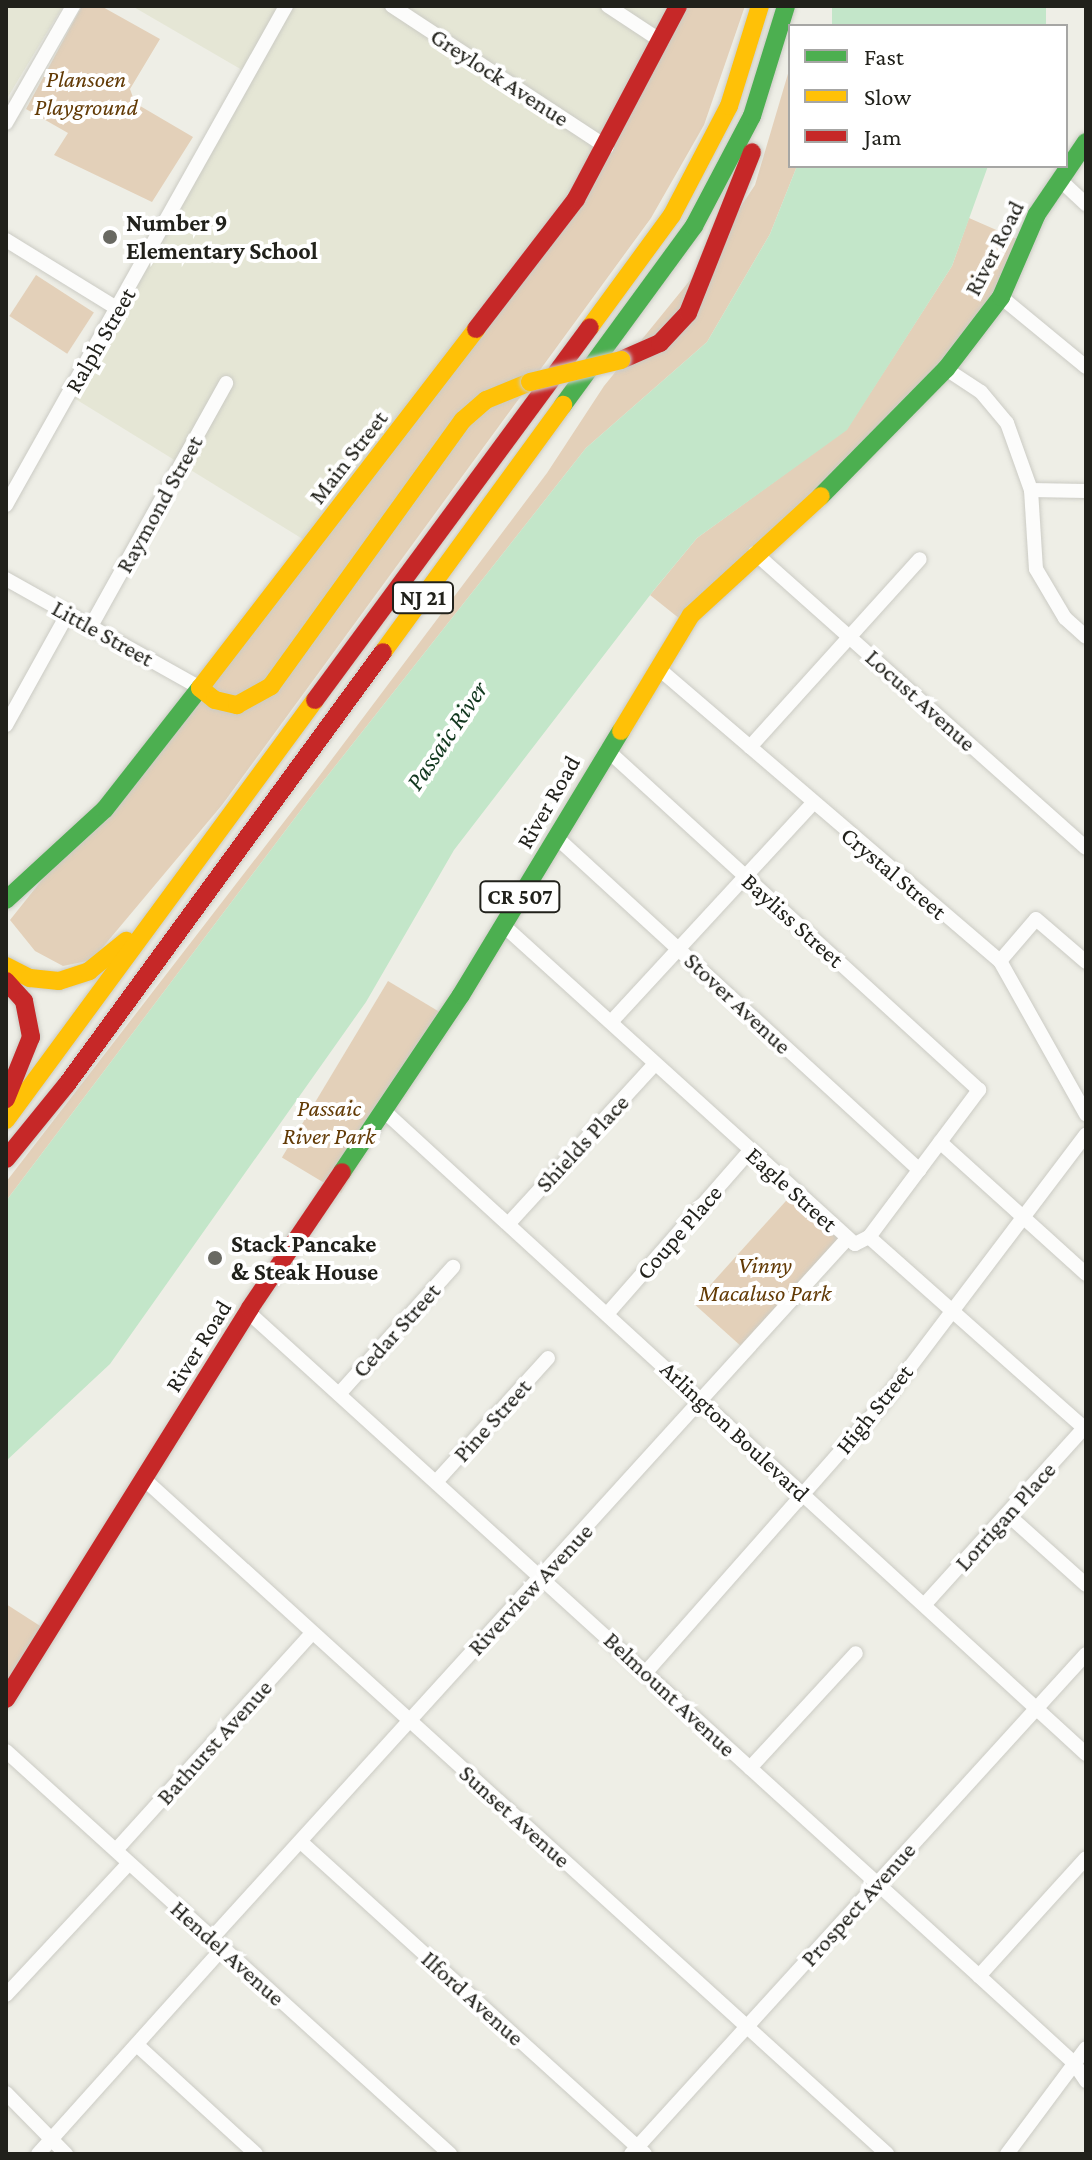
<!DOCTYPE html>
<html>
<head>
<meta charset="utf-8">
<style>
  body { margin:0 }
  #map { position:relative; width:1092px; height:2160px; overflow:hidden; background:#eeeee6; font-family:"Crimson Pro",serif }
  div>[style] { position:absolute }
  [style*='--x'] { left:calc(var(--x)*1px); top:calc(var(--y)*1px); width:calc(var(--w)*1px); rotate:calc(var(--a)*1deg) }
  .built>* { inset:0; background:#e5e6d5 }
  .green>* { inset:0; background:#e3d0b9; transform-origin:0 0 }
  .water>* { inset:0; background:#c3e6c9; transform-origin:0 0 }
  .roads { filter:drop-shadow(0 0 2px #cbcbc4) drop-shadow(0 0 2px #cbcbc4) }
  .street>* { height:14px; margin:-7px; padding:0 7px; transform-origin:7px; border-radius:7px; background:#fcfcfb }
  .fast>* { height:18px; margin:-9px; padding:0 9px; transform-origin:9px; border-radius:9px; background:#4caf50 }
  .slow>* { height:18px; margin:-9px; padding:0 9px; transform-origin:9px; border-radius:9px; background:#ffc107 }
  .jam>* { height:18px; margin:-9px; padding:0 9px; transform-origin:9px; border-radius:9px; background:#c62828 }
  .bridges { filter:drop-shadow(0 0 2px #ccccc9) drop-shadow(0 0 2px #ccccc9) }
  .slow-bridge>* { height:18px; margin:-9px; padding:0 9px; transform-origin:9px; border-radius:9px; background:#ffc107 }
  .dots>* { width:22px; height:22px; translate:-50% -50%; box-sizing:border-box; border:4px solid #fff; border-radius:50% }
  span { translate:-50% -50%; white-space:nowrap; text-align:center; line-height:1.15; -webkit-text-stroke:8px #fff; paint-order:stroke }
  .shield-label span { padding:2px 6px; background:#fff; border:2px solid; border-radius:6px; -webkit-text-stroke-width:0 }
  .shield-label { font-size:22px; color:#21211b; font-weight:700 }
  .street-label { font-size:24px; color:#21211b }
  .park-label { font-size:24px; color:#623a05; font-style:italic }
  .poi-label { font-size:24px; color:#21211b; font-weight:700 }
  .left { translate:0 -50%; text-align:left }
  .water-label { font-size:26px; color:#11371e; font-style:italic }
  .frame { position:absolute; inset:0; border:8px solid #21211b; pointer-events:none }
  .legend { position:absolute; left:788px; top:24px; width:280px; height:144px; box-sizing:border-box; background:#fff; border:2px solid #a6a6a4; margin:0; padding:10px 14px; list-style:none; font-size:24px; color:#21211b }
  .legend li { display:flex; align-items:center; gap:16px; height:40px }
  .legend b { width:40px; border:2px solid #a6a6a4 }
</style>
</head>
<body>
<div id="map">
  <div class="built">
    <div style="clip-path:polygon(6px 6px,63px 6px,6px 100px)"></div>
    <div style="clip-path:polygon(132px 6px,683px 6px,578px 207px,314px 546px,69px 395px,249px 74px)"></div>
  </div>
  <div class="green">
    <div style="clip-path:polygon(82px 6px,101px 6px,160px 39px,130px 89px,135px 103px,193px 137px,152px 202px,54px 155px,68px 133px,26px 109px)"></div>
    <div style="clip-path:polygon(683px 6px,745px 6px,704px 125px,651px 218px,222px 805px,92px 960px,63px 966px,35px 951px,10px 920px,578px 207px)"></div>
    <div style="clip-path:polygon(790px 67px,790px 166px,797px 166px,770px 234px,707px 342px,586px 448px,310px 798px,6px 1201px,6px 1182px,317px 779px,547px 473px,604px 386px,700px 268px,755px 185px)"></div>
    <div style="clip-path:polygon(969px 218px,1024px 242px,946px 369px,685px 623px,650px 595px,697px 538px,847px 429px,952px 266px)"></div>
    <div style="left:36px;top:275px;width:69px;height:49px;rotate:33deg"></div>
    <div style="left:388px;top:981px;width:69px;height:206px;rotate:31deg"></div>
    <div style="left:794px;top:1192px;width:71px;height:150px;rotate:42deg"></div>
    <div style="clip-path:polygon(6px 1604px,48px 1631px,6px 1699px)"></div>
  </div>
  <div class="water">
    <div style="left:832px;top:6px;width:214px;height:20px"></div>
    <div style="clip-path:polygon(797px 166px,988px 166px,952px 266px,847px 430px,697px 538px,654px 590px,454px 850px,366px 1002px,110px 1364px,6px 1461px,6px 1201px,310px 798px,586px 448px,707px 342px,770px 234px)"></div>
  </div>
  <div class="roads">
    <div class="street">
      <div style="--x:392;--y:6;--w:257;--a:33.3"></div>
      <div style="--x:608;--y:6;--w:64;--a:33.4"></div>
      <div style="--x:6;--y:123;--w:135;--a:-60.2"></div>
      <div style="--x:1059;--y:179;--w:37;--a:43"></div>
      <div style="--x:6;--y:240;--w:132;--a:31.6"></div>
      <div style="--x:1001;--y:297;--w:110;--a:39.5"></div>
      <div style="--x:946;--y:369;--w:42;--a:33.3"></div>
      <div style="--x:981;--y:392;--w:40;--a:50"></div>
      <div style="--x:1007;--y:423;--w:71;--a:70.3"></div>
      <div style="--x:1031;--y:490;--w:79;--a:86.4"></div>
      <div style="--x:1036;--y:569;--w:57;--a:59.4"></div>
      <div style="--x:1065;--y:618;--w:28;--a:42"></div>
      <div style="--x:1031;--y:490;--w:55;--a:1"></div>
      <div style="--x:6;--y:505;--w:572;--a:-60.7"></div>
      <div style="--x:755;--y:553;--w:443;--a:41.7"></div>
      <div style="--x:6;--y:579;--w:223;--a:29.3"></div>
      <div style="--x:91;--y:626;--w:278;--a:-60.9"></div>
      <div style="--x:658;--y:668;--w:450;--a:40.6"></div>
      <div style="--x:1000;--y:961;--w:176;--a:60.7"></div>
      <div style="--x:6;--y:725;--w:128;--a:-61"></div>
      <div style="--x:750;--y:747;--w:253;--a:-47.9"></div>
      <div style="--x:556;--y:837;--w:493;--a:42.5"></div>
      <div style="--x:503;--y:925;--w:475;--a:42.2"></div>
      <div style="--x:855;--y:1244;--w:16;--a:-27"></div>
      <div style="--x:869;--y:1237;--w:184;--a:-53.2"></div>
      <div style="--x:979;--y:1090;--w:504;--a:-137.57"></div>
      <div style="--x:1000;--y:961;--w:55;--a:-49.4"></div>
      <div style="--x:1036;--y:919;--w:66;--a:40.7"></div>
      <div style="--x:611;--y:1022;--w:297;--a:-47.3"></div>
      <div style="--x:383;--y:1110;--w:953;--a:42.49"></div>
      <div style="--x:940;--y:1142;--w:197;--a:42.1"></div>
      <div style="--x:510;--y:1222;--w:214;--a:-47.5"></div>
      <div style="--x:869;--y:1237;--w:290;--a:41.6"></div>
      <div style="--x:248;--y:1312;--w:988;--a:42.25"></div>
      <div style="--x:979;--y:1976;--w:129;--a:42.5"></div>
      <div style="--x:1074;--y:2063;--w:22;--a:56"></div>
      <div style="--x:608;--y:1313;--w:215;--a:-48.8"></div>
      <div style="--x:339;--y:1394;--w:171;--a:-48.1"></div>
      <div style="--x:144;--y:1479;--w:1004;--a:42.25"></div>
      <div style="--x:436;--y:1482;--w:167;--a:-47.9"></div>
      <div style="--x:1007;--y:1514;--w:106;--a:41.9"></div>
      <div style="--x:925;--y:1604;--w:237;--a:-47.9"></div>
      <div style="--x:647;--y:1671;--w:351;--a:-48.6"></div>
      <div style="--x:879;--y:1408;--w:343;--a:-52.9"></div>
      <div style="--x:6;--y:1751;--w:600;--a:42.23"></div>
      <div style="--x:750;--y:1768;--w:156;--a:-47.3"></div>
      <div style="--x:301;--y:1842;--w:464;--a:42.2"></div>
      <div style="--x:116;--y:1850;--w:292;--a:-47.9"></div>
      <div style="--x:212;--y:1938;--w:944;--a:-47.75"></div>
      <div style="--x:979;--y:1976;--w:159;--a:-47.8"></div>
      <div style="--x:6;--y:1995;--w:180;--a:-47"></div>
      <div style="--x:137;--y:2045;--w:161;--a:42.5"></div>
      <div style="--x:6;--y:2093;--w:86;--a:45.5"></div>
      <div style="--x:38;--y:2154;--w:277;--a:-48.1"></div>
      <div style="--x:631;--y:2154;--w:676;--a:-47.7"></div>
      <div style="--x:1007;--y:2154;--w:132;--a:-53.3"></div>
    </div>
    <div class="fast">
      <div style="--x:563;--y:405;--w:222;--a:-53.8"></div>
      <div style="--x:694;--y:226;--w:124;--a:-62.2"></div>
      <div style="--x:752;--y:116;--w:115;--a:-72.8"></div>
      <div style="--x:821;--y:496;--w:178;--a:-45.5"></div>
      <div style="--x:946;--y:369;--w:91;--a:-52.6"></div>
      <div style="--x:1001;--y:297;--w:90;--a:-66.6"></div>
      <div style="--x:1037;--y:214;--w:87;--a:-55.8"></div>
      <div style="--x:6;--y:900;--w:134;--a:-42.6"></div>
      <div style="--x:105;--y:809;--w:154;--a:-51.9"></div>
      <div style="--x:342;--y:1172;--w:213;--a:-56.1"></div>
      <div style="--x:461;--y:995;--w:309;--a:-58.8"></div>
    </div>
    <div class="slow">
      <div style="--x:590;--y:327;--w:139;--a:-53.8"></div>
      <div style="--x:672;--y:215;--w:123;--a:-62.4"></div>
      <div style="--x:729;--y:106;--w:105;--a:-72.8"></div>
      <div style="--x:383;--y:652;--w:306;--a:-53.9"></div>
      <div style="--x:200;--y:688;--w:453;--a:-52.4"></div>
      <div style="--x:200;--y:688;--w:19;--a:39"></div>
      <div style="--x:215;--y:700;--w:23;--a:13"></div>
      <div style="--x:237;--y:705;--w:39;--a:-29"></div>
      <div style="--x:271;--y:686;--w:328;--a:-54.2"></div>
      <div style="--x:463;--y:420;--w:30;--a:-41"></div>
      <div style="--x:486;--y:400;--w:48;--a:-22.2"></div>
      <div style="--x:621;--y:731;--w:135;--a:-58.9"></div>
      <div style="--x:691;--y:615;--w:176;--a:-42.5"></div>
      <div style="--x:6;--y:966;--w:27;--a:27"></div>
      <div style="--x:30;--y:978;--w:29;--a:6"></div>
      <div style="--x:59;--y:981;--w:32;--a:-18"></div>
      <div style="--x:89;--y:971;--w:48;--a:-39"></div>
      <div style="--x:6;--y:1120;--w:521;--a:-53.66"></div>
    </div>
    <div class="jam">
      <div style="--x:476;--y:329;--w:164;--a:-52.4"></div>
      <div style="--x:576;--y:199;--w:218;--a:-62.1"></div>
      <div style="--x:621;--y:360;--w:43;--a:-23.6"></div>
      <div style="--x:660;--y:343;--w:41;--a:-47"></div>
      <div style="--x:688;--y:313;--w:173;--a:-68.3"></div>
      <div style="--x:315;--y:700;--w:463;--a:-53.6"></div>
      <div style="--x:6;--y:981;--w:27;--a:48"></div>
      <div style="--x:24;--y:1001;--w:37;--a:79"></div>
      <div style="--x:31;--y:1037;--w:67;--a:112"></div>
      <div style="--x:6;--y:1159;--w:97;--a:-50.9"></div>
      <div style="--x:67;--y:1084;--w:535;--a:-53.82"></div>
      <div style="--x:6;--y:1699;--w:461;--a:-58"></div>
      <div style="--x:250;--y:1308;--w:164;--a:-55.9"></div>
    </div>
  </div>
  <div class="bridges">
    <div class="slow-bridge">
      <div style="--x:530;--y:382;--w:94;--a:-13.6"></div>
    </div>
  </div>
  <div class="dots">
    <div style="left:110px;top:237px;background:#696962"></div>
    <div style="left:215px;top:1258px;background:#696962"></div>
  </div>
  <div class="shield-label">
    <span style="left:423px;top:598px">NJ 21</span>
    <span style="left:520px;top:897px">CR 507</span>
  </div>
  <div class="street-label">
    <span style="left:500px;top:77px;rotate:33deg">Greylock Avenue</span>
    <span style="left:994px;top:248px;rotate:-63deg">River Road</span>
    <span style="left:100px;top:340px;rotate:-60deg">Ralph Street</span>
    <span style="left:348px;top:457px;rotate:-52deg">Main Street</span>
    <span style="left:159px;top:504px;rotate:-61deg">Raymond Street</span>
    <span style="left:103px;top:633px;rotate:29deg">Little Street</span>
    <span style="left:921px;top:700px;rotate:42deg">Locust Avenue</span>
    <span style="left:548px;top:802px;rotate:-60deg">River Road</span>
    <span style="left:894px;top:873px;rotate:40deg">Crystal Street</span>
    <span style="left:793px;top:920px;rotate:42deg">Bayliss Street</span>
    <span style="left:738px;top:1003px;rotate:43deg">Stover Avenue</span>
    <span style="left:582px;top:1143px;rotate:-47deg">Shields Place</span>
    <span style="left:792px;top:1189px;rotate:42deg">Eagle Street</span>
    <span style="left:679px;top:1232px;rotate:-49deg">Coupe Place</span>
    <span style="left:396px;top:1330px;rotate:-48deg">Cedar Street</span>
    <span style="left:198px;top:1346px;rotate:-58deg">River Road</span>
    <span style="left:874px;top:1409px;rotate:-51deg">High Street</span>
    <span style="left:492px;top:1420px;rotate:-48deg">Pine Street</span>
    <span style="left:735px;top:1431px;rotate:43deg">Arlington Boulevard</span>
    <span style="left:1005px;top:1516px;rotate:-48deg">Lorrigan Place</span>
    <span style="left:530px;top:1589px;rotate:-47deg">Riverview Avenue</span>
    <span style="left:670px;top:1694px;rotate:43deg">Belmount Avenue</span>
    <span style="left:214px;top:1742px;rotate:-48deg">Bathurst Avenue</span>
    <span style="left:515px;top:1816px;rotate:42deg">Sunset Avenue</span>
    <span style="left:858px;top:1904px;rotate:-48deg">Prospect Avenue</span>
    <span style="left:228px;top:1953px;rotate:42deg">Hendel Avenue</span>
    <span style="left:473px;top:1998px;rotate:42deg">Ilford Avenue</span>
  </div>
  <div class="park-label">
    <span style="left:86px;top:93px">Plansoen<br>Playground</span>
    <span style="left:329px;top:1122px">Passaic<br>River Park</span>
    <span style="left:765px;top:1279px">Vinny<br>Macaluso Park</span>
  </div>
  <div class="poi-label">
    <span class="left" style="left:126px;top:237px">Number 9<br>Elementary School</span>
    <span class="left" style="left:231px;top:1258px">Stack Pancake<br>&amp; Steak House</span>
  </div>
  <div class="water-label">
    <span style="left:447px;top:736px;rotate:-56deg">Passaic River</span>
  </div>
  <div class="frame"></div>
  <ul class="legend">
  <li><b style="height:10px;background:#4caf50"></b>Fast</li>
  <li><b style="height:10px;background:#ffc107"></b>Slow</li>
  <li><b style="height:10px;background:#c62828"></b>Jam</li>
  </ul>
</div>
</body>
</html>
